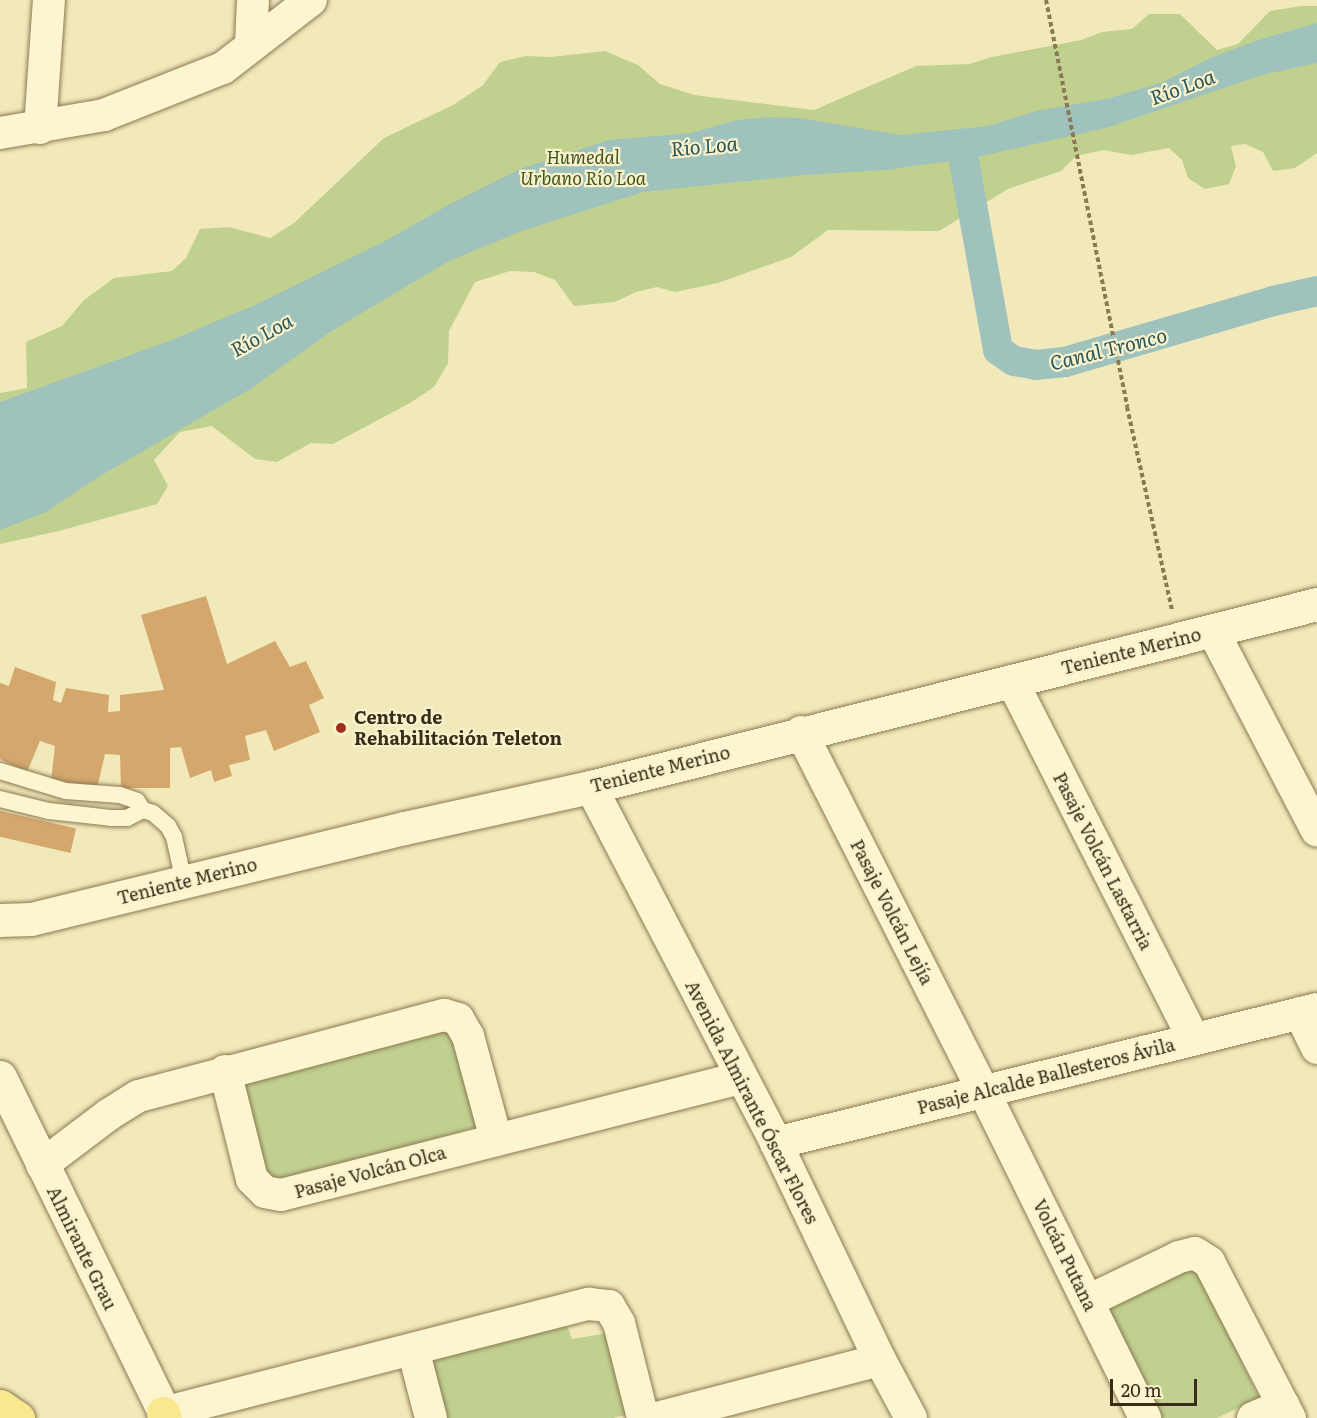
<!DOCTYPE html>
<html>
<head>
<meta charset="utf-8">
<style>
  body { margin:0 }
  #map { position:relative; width:1317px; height:1418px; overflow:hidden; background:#f2e9bb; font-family:Literata,serif }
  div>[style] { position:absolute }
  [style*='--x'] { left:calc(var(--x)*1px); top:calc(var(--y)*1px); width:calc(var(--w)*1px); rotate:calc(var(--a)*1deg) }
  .green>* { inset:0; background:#c0d18f; transform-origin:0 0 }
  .water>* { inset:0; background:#a0c2bd }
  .canal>* { height:30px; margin:-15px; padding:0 15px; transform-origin:15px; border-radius:15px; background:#a0c2bd }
  .building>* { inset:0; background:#d4a76d; transform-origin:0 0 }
  .path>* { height:4px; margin-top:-2px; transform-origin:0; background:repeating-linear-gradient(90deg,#8b7953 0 4.5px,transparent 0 7.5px) }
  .roads { filter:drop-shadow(0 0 2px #8b7953) drop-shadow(0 0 2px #8b7953) }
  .lane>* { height:16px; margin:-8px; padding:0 8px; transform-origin:8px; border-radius:8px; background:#fcf5cf }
  .street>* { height:32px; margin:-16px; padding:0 16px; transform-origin:16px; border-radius:16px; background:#fcf5cf }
  .secondary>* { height:33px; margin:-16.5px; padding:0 16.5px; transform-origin:16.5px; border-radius:16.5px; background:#fcf5cf }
  .primary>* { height:33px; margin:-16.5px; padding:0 16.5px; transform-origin:16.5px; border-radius:16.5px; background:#fae88e }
  .dots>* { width:16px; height:16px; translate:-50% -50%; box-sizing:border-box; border:3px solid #f9f2cc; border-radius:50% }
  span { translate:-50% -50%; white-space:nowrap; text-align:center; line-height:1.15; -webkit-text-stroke:4.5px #f9f2cc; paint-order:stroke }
  .park-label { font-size:18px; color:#41571e; font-style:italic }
  .street-label { font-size:18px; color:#392d1a }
  .poi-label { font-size:18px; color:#392d1a; font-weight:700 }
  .left { translate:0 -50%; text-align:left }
  .water-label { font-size:20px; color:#28565a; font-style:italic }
  .scale { position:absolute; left:1110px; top:1379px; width:87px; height:27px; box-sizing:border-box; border:3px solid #392d1a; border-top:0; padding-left:8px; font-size:18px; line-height:21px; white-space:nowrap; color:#392d1a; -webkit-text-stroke:4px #f9f2cc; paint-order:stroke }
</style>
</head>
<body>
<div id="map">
  <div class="green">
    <div style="clip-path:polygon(1301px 6px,1317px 6px,1317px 153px,1295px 168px,1273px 171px,1263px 152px,1245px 144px,1231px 146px,1236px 166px,1229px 184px,1205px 189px,1188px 178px,1182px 160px,1169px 148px,1131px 155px,1104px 150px,1076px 156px,1061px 171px,1008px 189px,939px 231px,828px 230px,791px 257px,718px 283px,675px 292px,657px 287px,636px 292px,615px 302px,574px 306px,555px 280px,534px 272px,510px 271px,475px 282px,449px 331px,448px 363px,434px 387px,410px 403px,333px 444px,311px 443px,277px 462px,255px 459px,212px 426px,180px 432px,154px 460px,168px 486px,157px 504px,59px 531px,0 544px,0 393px,27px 388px,26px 342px,62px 326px,84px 300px,114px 278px,172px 271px,186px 258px,200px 229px,229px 227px,270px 238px,294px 223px,384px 138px,453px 105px,483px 85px,500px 62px,526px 56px,551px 57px,605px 51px,638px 65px,660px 84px,694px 95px,814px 110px,916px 66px,969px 64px,992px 57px,1081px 40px,1102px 32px,1132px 29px,1149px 14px,1180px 14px,1217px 50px,1238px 44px,1270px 11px)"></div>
    <div style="left:450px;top:1025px;width:105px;height:220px;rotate:74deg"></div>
    <div style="clip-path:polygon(1196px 1266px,1259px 1398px,1217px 1418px,1154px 1418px,1102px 1310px)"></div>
    <div style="clip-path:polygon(565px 1320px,572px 1339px,621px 1331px,641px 1411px,613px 1418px,438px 1418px,427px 1375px,441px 1351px)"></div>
  </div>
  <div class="water">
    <div style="clip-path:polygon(1317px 23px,1317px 63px,1262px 75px,1106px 128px,977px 157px,886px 170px,805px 175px,643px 192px,522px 231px,449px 261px,330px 332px,252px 388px,100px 476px,46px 512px,0 530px,0 402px,169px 341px,257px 304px,385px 241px,450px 204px,520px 169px,609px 140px,691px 133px,737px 120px,767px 117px,800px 118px,900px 135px,988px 126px,1037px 111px,1110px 98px,1163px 82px,1208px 59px,1258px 40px)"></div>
  </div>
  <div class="canal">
    <div style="--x:961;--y:144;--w:209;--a:79.8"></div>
    <div style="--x:998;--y:350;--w:19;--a:35"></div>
    <div style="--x:1014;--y:361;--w:22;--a:10"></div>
    <div style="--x:1036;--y:365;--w:29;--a:-6"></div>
    <div style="--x:1065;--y:362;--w:217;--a:-16.3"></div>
    <div style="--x:1273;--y:301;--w:45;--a:-12.8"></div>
  </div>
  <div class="building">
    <div style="clip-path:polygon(206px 596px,227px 664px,275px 641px,290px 667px,306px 661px,324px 698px,309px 705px,320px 732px,274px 751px,266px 730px,245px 736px,250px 760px,229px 765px,232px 776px,214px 782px,211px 770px,190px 778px,181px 747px,170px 748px,170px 788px,121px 788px,120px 755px,105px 754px,97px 788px,51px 781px,55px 746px,40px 741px,27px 772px,0 759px,0 683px,9px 686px,15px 667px,56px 682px,53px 700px,61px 703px,66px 688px,109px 695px,108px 712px,120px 711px,120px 695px,164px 690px,141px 615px)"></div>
    <div style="left:0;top:811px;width:78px;height:25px;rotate:13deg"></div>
  </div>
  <div class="path">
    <div style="--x:1046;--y:0;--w:415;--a:78.7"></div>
    <div style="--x:1127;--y:407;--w:208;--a:77.5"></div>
  </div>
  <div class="roads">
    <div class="lane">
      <div style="--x:0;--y:771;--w:69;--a:16.9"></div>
      <div style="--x:66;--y:791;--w:54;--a:4.2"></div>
      <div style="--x:120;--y:795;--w:18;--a:19"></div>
      <div style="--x:137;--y:801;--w:11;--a:56"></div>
      <div style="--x:143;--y:810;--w:10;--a:17"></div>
      <div style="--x:153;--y:813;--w:20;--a:41"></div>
      <div style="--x:168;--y:826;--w:13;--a:61"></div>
      <div style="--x:174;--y:837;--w:46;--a:77.5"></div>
      <div style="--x:0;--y:799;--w:50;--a:13.8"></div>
      <div style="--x:49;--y:811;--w:62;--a:6.4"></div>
      <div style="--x:111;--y:818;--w:16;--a:0"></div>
      <div style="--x:127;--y:818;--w:18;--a:-27"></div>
    </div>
    <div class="street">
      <div style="--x:251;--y:45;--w:45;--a:-87.5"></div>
      <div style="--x:40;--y:128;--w:128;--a:-86"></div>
      <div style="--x:0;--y:133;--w:106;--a:-9.8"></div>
      <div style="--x:104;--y:115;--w:128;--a:-21.6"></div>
      <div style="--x:223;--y:68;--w:111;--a:-37.7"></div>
      <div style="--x:1213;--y:631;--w:225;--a:62.5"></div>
      <div style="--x:1012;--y:681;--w:402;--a:63.1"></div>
      <div style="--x:801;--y:732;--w:404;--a:63.1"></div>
      <div style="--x:984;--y:1092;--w:364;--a:63.7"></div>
      <div style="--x:591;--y:787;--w:401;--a:62.5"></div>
      <div style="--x:776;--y:1143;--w:241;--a:64.4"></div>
      <div style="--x:880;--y:1360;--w:66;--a:61.9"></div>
      <div style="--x:1300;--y:1013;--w:39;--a:64"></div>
      <div style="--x:225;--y:1071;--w:111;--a:76"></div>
      <div style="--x:252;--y:1179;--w:18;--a:45"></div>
      <div style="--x:265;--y:1192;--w:16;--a:11"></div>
      <div style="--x:281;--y:1195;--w:474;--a:-14.3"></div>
      <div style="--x:776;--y:1143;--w:557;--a:-13.91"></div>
      <div style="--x:42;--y:1165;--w:83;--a:-37.1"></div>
      <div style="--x:108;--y:1115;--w:36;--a:-32"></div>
      <div style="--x:139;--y:1096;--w:316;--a:-14.9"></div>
      <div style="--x:444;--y:1015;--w:15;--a:16"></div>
      <div style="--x:458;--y:1019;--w:20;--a:60"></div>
      <div style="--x:468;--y:1036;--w:107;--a:74.8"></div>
      <div style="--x:1088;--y:1301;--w:101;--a:-25.8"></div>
      <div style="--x:1179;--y:1257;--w:16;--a:-14"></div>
      <div style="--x:1195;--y:1253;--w:17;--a:33"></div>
      <div style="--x:1209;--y:1262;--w:176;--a:62.6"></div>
      <div style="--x:413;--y:1349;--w:71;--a:75.4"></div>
      <div style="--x:163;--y:1413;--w:440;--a:-14.4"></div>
      <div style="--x:589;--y:1304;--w:20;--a:6"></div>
      <div style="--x:609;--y:1306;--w:20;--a:60"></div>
      <div style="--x:619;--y:1323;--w:98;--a:75.8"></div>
      <div style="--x:657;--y:1418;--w:230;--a:-14.6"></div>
      <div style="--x:1253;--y:1418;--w:33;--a:-23"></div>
    </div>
    <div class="secondary">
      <div style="--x:0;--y:920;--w:31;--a:-2"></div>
      <div style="--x:31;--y:919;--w:384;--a:-13.7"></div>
      <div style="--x:404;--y:828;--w:191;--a:-12.4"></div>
      <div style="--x:591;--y:787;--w:749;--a:-14.15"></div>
      <div style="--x:0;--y:1077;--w:380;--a:63.9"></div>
    </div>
    <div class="primary">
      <div style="--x:0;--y:1406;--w:22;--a:34"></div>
      <div style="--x:163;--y:1413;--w:5;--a:68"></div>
    </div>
  </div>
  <div class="dots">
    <div style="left:341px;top:728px;background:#a02f1e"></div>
  </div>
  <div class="park-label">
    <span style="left:583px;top:168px">Humedal<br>Urbano Río Loa</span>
  </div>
  <div class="street-label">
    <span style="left:1131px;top:651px;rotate:-14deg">Teniente Merino</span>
    <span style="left:660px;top:769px;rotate:-14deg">Teniente Merino</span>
    <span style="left:1103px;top:861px;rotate:63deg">Pasaje Volcán Lastarria</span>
    <span style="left:187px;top:881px;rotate:-14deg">Teniente Merino</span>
    <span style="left:892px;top:912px;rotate:63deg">Pasaje Volcán Lejía</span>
    <span style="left:1046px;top:1076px;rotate:-14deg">Pasaje Alcalde Ballesteros Ávila</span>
    <span style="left:752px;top:1102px;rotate:63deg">Avenida Almirante Óscar Flores</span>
    <span style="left:370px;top:1172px;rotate:-15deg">Pasaje Volcán Olca</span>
    <span style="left:82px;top:1248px;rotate:64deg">Almirante Grau</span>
    <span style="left:1065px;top:1255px;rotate:64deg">Volcán Putana</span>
  </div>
  <div class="poi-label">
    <span class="left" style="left:354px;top:728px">Centro de<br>Rehabilitación Teleton</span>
  </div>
  <div class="water-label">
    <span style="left:1182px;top:86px;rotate:-20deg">Río Loa</span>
    <span style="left:704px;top:145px;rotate:-5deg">Río Loa</span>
    <span style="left:261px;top:334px;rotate:-29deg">Río Loa</span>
    <span style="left:1108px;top:348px;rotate:-14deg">Canal Tronco</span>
  </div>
  <div class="scale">20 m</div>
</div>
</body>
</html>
